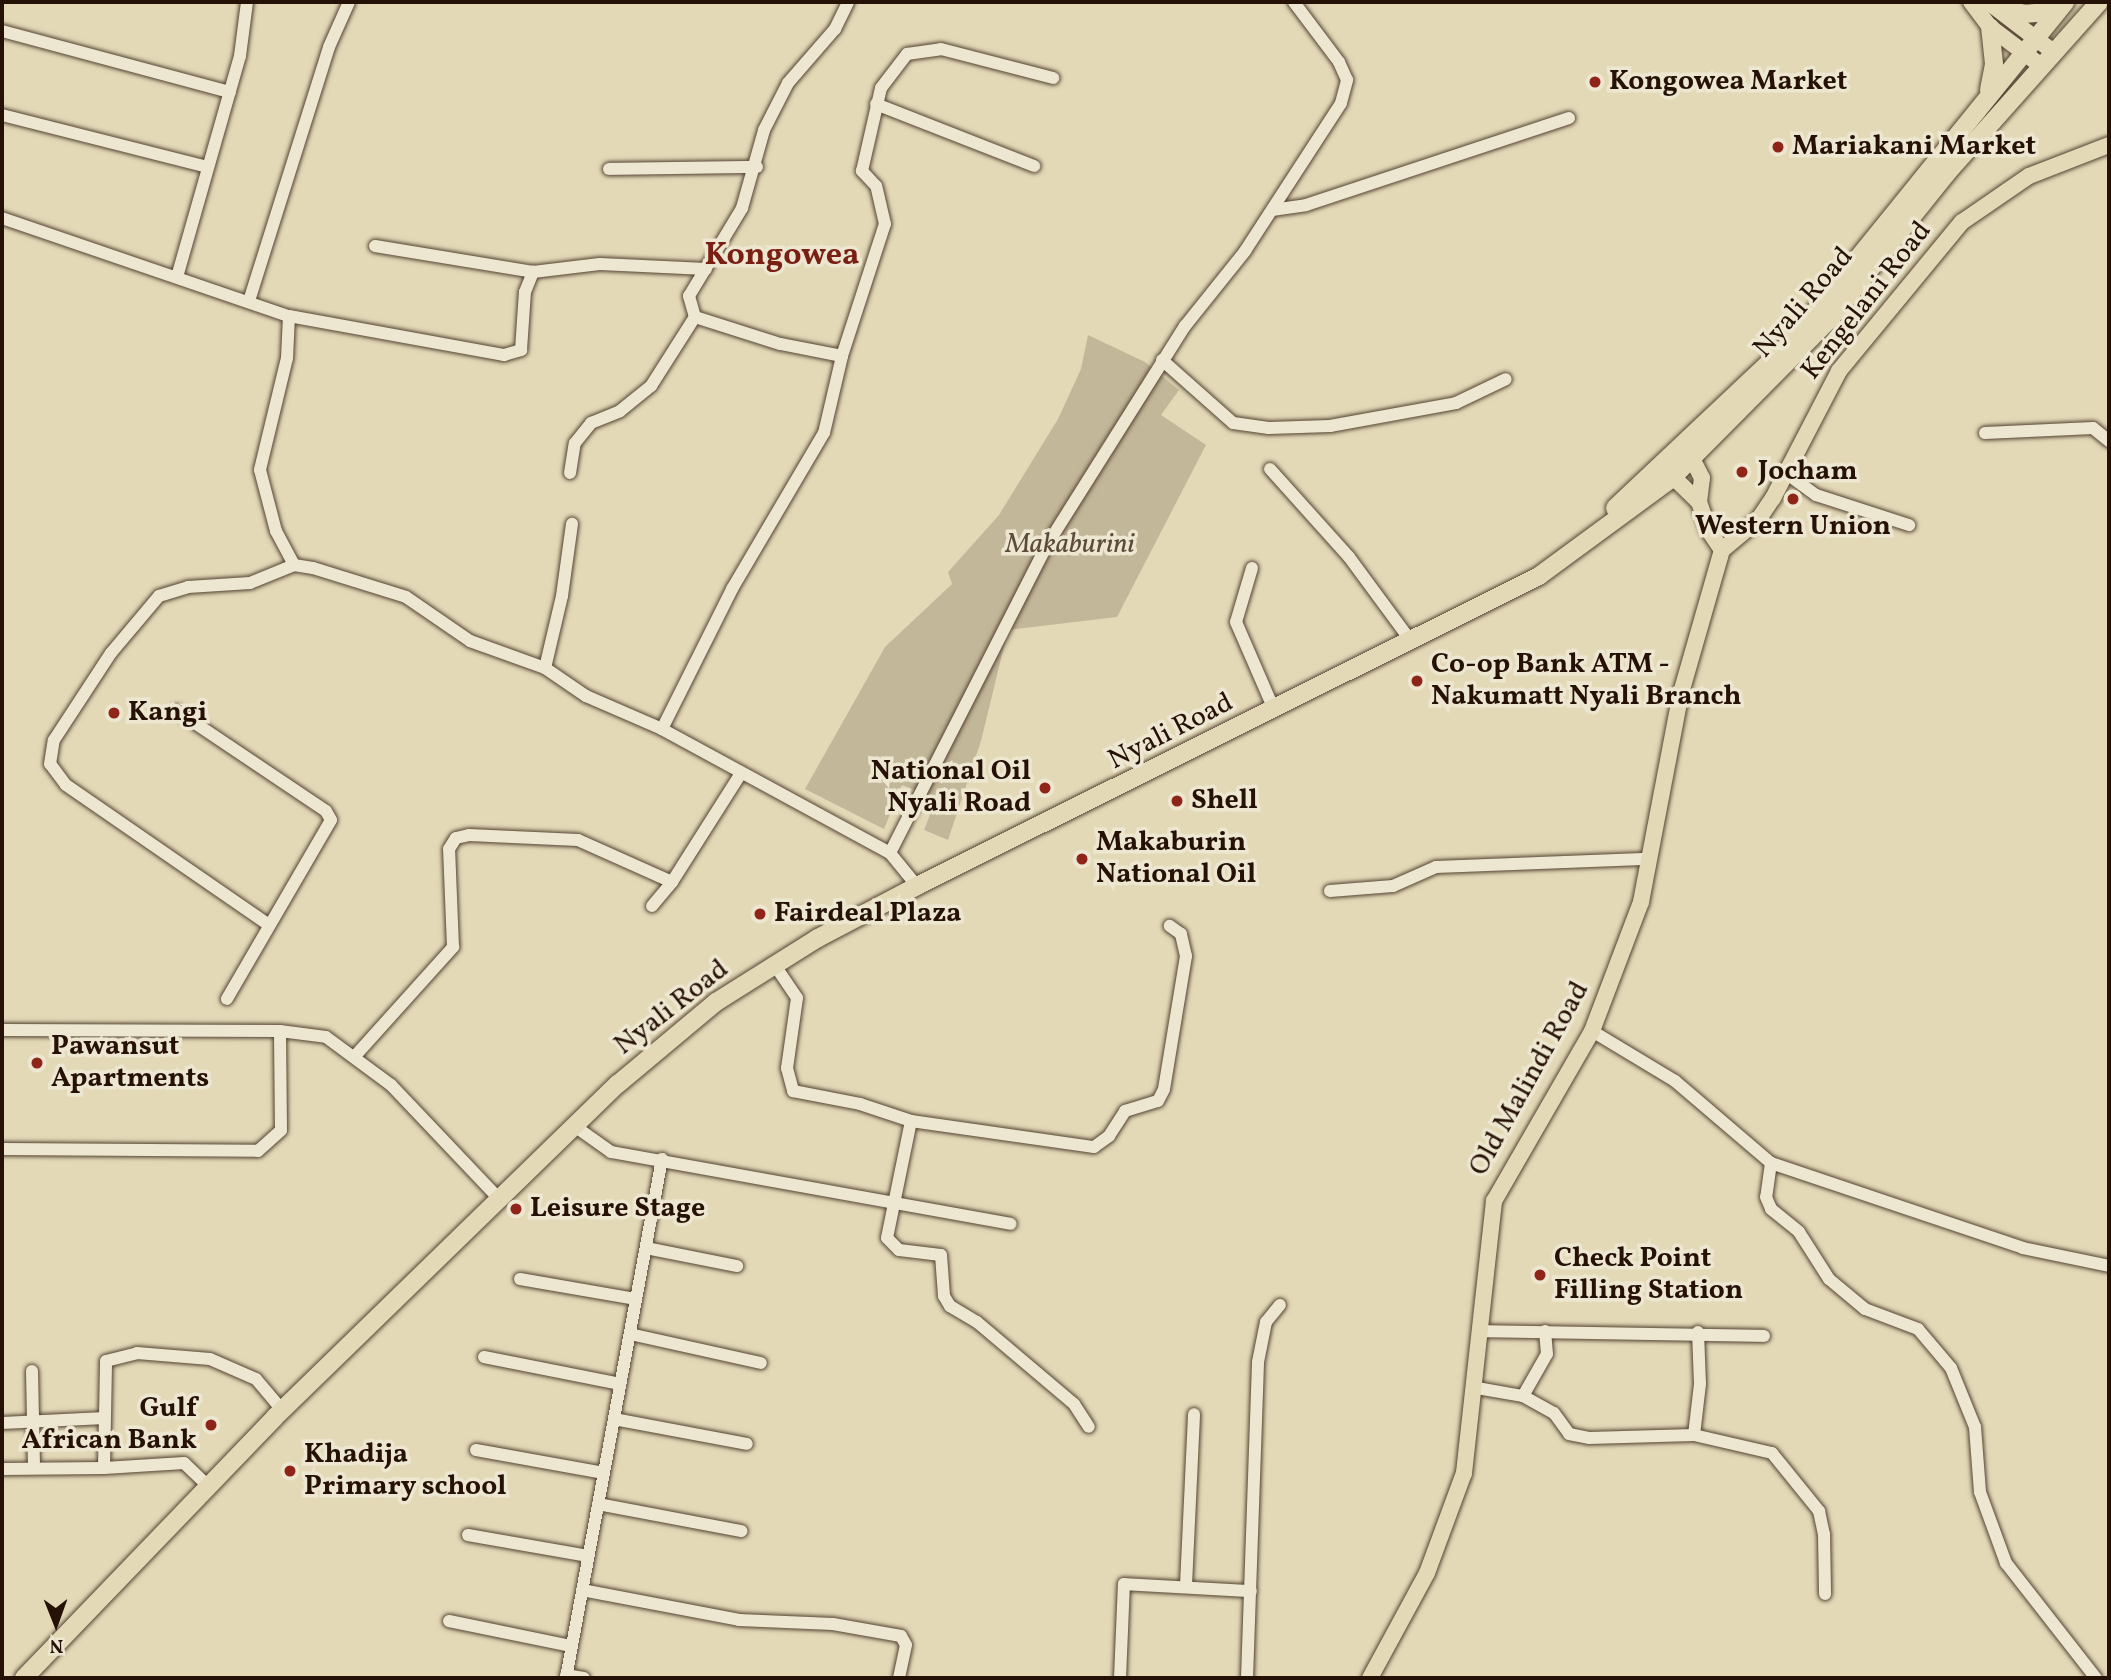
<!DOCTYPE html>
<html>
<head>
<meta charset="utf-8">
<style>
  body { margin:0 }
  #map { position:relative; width:2111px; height:1680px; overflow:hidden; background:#e3d9b7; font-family:Vollkorn,serif }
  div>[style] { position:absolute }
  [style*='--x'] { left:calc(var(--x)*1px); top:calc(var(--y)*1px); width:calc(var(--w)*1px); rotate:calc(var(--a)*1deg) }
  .green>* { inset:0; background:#c3b799 }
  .roads { filter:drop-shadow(0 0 2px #544332) drop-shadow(0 0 2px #544332) }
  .minor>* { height:12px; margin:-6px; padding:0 6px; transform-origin:6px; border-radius:6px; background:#ede6d0 }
  .major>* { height:16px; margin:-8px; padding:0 8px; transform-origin:8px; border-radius:8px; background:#e3d9b7 }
  .highway>* { height:18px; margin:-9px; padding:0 9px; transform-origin:9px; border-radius:9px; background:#e3d9b7 }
  .dots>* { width:19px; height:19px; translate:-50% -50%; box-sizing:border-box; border:4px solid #ede6d0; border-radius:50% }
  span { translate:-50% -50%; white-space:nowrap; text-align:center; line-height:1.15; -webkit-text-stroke:7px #ede6d0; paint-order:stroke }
  .poi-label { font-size:28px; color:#251105; font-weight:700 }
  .left { translate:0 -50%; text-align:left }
  .right { translate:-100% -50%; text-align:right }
  .street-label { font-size:28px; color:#251105 }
  .park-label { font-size:28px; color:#5c4b39; font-style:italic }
  .quarter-label { font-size:32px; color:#7a1f14; font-weight:700 }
  .frame { position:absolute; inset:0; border:4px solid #251105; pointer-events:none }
  .north { position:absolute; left:21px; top:1589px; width:70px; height:70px; -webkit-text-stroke:5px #ede6d0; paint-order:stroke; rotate:179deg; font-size:19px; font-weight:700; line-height:28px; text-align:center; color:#251105 }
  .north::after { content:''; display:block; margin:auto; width:24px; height:32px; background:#251105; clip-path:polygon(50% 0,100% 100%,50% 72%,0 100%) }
</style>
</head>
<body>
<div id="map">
  <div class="green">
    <div style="clip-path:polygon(1088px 335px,1145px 362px,1179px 390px,1161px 415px,1206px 445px,1117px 617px,1008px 630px,981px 741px,948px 840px,924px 830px,936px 799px,902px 785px,884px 829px,805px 789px,885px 647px,952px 584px,948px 572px,999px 515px,1058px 419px,1081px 369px)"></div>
  </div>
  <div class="roads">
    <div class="minor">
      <div style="--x:2;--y:31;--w:236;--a:15"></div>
      <div style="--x:876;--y:104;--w:170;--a:21.4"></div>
      <div style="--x:2;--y:115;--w:212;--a:14.2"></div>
      <div style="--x:609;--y:169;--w:148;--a:-0.8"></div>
      <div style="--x:1272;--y:210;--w:34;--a:-8"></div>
      <div style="--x:1306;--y:205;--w:277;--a:-18.3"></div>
      <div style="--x:2;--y:218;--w:303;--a:18.9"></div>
      <div style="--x:289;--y:316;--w:219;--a:10.3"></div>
      <div style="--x:504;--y:355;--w:18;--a:-16"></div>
      <div style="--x:521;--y:350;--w:58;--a:-86.1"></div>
      <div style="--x:525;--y:292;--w:22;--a:-68"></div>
      <div style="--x:533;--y:272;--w:67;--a:-6.8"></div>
      <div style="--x:600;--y:264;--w:106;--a:2.7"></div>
      <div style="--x:375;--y:246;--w:160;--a:9.3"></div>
      <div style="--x:177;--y:277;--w:230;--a:-74.1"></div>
      <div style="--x:240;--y:56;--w:54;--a:-82.6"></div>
      <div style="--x:249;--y:301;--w:266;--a:-72.5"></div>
      <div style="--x:329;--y:47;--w:49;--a:-66"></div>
      <div style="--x:289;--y:316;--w:42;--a:92.7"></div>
      <div style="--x:287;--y:358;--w:115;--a:103.6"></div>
      <div style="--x:260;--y:470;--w:63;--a:75.3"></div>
      <div style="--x:276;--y:531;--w:38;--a:62"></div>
      <div style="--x:842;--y:356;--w:63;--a:-169"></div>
      <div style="--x:780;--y:344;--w:89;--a:-162.4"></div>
      <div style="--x:695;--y:317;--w:22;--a:-106"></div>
      <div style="--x:689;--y:296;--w:103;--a:-58.9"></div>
      <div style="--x:742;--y:208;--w:81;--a:-74.2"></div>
      <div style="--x:764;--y:130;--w:53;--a:-62.9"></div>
      <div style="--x:788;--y:83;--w:72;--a:-49"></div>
      <div style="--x:835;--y:29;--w:30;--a:-64"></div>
      <div style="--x:1162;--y:360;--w:95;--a:41.6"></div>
      <div style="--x:1233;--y:423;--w:36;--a:8"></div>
      <div style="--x:1269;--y:428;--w:61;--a:-1.9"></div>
      <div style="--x:1330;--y:426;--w:128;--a:-10.3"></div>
      <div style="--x:1456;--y:403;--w:55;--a:-25.6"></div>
      <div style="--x:1985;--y:433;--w:108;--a:-2.7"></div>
      <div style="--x:2093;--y:428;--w:21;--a:39"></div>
      <div style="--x:1270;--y:469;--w:118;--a:48.1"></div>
      <div style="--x:1349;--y:557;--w:104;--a:53.6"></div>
      <div style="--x:570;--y:473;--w:30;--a:-81"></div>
      <div style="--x:575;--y:443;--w:26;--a:-51"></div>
      <div style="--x:591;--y:423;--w:31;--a:-22"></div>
      <div style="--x:620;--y:411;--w:40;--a:-39"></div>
      <div style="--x:651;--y:386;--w:82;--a:-57.5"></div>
      <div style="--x:1787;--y:474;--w:36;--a:36"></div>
      <div style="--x:1816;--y:495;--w:98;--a:17.9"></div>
      <div style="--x:1252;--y:568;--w:56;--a:106.5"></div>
      <div style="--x:1236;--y:622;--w:93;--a:66.5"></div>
      <div style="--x:545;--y:668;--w:74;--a:-76.7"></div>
      <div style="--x:562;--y:596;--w:73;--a:-82.1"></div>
      <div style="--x:177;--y:711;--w:179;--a:33.9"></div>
      <div style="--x:326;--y:811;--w:10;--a:61"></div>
      <div style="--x:331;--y:820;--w:207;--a:120.2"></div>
      <div style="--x:890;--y:853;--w:346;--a:-63"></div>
      <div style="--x:1047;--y:545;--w:259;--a:-57.8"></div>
      <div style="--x:1185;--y:326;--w:96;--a:-51.3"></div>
      <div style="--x:1245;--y:251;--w:176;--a:-57"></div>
      <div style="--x:1341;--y:103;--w:24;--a:-75"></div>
      <div style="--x:1347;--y:80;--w:20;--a:-114"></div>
      <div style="--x:1339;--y:62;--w:75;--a:-126.9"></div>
      <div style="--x:917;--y:886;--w:43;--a:-129.3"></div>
      <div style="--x:890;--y:853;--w:260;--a:-151.5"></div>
      <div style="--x:662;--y:729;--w:157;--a:-63.4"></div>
      <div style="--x:732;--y:589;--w:181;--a:-59.5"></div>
      <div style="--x:824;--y:433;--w:79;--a:-76.8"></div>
      <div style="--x:842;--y:356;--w:139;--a:-72"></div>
      <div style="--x:885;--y:224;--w:39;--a:-103"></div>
      <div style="--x:876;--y:186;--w:21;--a:-133"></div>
      <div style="--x:862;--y:171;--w:85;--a:-77.1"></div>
      <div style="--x:881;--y:88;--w:43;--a:-52.6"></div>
      <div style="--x:907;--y:54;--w:34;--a:-8"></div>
      <div style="--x:941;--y:49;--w:116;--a:14.5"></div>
      <div style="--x:1330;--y:891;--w:63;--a:-4.5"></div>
      <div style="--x:1393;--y:886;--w:47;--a:-23.8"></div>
      <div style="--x:1436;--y:867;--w:213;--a:-2.2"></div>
      <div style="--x:652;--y:906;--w:31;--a:-50"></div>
      <div style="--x:672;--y:882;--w:127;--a:-57.6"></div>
      <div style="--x:269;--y:925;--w:247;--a:-145.4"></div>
      <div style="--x:66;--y:785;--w:26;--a:-127"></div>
      <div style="--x:50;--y:764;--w:24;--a:-81"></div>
      <div style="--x:54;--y:740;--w:104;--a:-56.8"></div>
      <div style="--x:111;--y:653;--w:75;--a:-49.9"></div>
      <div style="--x:159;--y:596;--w:30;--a:-17"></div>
      <div style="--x:188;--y:587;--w:62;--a:-3.7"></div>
      <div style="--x:250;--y:583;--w:48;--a:-22.2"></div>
      <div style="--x:294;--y:565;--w:19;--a:9"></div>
      <div style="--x:313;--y:568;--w:97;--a:17.3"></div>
      <div style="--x:406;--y:597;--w:78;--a:34.5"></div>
      <div style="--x:470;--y:641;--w:80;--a:19.8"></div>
      <div style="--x:545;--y:668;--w:50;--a:34.3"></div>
      <div style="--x:586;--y:696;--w:83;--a:23.5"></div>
      <div style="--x:774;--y:964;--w:41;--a:55.9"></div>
      <div style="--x:797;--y:998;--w:71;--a:98.1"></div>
      <div style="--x:787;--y:1068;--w:24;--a:75"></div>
      <div style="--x:793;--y:1091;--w:68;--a:11"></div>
      <div style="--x:860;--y:1104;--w:54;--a:18.4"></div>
      <div style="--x:911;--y:1121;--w:185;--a:8.1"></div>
      <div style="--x:1094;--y:1147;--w:19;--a:-36"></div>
      <div style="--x:1109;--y:1136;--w:30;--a:-57"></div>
      <div style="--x:1125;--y:1111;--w:34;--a:-17"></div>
      <div style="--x:1158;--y:1101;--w:13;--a:-63"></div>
      <div style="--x:1164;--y:1089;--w:135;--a:-80.6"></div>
      <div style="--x:1186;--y:956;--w:23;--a:-103"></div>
      <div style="--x:1181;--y:934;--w:14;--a:-144"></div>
      <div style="--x:2;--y:1030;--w:278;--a:0.2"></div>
      <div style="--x:280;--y:1031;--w:46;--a:7.4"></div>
      <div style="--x:326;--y:1037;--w:81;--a:36.4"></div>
      <div style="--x:391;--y:1085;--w:160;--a:46.5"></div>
      <div style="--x:1592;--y:1031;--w:97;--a:31.1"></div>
      <div style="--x:1675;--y:1081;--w:126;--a:40.5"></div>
      <div style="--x:1771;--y:1163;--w:266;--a:18.6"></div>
      <div style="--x:2023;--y:1248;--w:88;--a:11.8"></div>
      <div style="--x:355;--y:1056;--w:147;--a:-48"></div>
      <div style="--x:453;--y:947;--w:98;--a:-92.3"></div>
      <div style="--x:449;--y:849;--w:13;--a:-58"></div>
      <div style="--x:456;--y:838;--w:13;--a:-13"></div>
      <div style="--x:469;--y:835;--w:109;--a:2.6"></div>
      <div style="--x:578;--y:840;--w:103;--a:24.1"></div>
      <div style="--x:911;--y:1121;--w:119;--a:101.6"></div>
      <div style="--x:887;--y:1238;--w:17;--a:45"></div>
      <div style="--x:899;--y:1250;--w:42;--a:6.8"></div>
      <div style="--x:941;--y:1255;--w:41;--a:85.8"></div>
      <div style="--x:944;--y:1296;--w:12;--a:59"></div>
      <div style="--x:950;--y:1306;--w:31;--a:31"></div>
      <div style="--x:977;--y:1322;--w:127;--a:40.2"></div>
      <div style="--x:1074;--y:1404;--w:27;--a:57"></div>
      <div style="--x:576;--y:1127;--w:43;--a:35.5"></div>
      <div style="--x:611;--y:1152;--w:406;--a:10.2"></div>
      <div style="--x:2;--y:1149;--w:256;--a:0.4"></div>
      <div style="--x:258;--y:1151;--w:31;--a:-42"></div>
      <div style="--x:281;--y:1130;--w:99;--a:-90.6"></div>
      <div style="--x:1771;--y:1163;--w:34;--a:98"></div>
      <div style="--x:1766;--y:1197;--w:13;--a:67"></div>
      <div style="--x:1771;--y:1209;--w:36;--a:39"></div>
      <div style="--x:1799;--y:1232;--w:56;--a:57.4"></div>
      <div style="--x:1829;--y:1279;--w:47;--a:39.8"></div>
      <div style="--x:1865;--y:1309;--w:57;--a:20.7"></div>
      <div style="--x:1918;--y:1329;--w:51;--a:49.8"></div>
      <div style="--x:1951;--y:1368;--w:64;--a:67.9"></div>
      <div style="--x:1975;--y:1427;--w:65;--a:85.6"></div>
      <div style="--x:1980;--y:1492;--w:76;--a:69.9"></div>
      <div style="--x:2006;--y:1563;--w:146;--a:52"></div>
      <div style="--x:646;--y:1248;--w:93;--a:11.2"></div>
      <div style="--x:520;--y:1279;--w:118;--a:9.8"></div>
      <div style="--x:1479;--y:1331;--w:285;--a:1"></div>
      <div style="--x:630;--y:1334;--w:134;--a:12.5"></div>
      <div style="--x:484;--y:1357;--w:139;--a:11.2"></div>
      <div style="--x:32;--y:1371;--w:97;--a:88.8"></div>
      <div style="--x:1477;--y:1388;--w:47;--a:9.9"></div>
      <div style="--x:1523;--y:1396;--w:35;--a:29"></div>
      <div style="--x:1554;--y:1413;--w:26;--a:54"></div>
      <div style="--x:1569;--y:1434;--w:20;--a:11"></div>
      <div style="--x:1589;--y:1438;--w:105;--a:-1.6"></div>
      <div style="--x:1694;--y:1435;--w:51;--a:-83.3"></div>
      <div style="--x:1700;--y:1384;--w:52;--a:-92.2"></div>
      <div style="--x:1523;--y:1396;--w:48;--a:-60.3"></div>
      <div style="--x:1547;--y:1354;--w:23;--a:-95"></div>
      <div style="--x:614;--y:1419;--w:135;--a:10.6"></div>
      <div style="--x:2;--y:1423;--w:103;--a:-2.8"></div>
      <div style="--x:1694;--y:1435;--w:80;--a:13"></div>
      <div style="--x:1772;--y:1453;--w:75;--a:51"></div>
      <div style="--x:1819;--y:1511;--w:24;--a:78"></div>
      <div style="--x:1824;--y:1534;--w:60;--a:89"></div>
      <div style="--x:476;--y:1450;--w:130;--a:10.2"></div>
      <div style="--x:2;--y:1469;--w:102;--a:-0.6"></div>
      <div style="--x:208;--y:1486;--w:33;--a:-136"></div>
      <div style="--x:184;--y:1463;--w:80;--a:176.4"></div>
      <div style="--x:104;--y:1468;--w:107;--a:-88.9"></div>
      <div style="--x:106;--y:1361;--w:32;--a:-14"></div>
      <div style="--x:137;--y:1353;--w:73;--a:4.7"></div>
      <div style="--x:210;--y:1359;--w:50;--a:23.5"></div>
      <div style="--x:256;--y:1379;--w:42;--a:49.8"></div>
      <div style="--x:598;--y:1504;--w:146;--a:10.7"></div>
      <div style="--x:468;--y:1535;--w:122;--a:9.9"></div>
      <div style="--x:1186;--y:1585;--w:171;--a:-87.3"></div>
      <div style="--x:582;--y:1590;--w:160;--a:10.8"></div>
      <div style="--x:739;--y:1620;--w:94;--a:2.4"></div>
      <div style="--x:833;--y:1624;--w:69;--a:10"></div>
      <div style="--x:901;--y:1636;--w:10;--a:61"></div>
      <div style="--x:906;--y:1645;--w:34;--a:102"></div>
      <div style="--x:449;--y:1621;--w:125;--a:11.6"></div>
      <div style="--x:566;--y:1675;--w:18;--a:9"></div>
      <div style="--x:566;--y:1678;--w:528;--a:-79.52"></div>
      <div style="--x:1120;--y:1678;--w:94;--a:-87.6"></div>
      <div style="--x:1124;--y:1584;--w:127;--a:3.2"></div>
      <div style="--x:1247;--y:1678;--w:316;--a:-88"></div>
      <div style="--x:1258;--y:1362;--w:41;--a:-78.7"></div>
      <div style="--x:1266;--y:1322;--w:22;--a:-51"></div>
    </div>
    <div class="major">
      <div style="--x:1971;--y:2;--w:31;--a:53"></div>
      <div style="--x:1990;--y:27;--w:61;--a:37.1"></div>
      <div style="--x:1988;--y:2;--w:81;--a:37.4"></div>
      <div style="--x:1664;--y:468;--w:49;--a:44.2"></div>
      <div style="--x:1722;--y:550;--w:47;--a:-39.8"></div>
      <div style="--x:1758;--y:520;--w:27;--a:-56"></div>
      <div style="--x:1773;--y:498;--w:143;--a:-62.5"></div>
      <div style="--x:1839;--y:371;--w:193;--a:-50.5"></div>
      <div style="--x:1962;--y:222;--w:81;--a:-34.5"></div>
      <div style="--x:2029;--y:176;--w:86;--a:-21.2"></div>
      <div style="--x:1370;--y:1678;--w:119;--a:-61.5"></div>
      <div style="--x:1427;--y:1573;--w:107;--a:-69.7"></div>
      <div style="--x:1464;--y:1473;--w:274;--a:-83.7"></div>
      <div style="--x:1494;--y:1201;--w:196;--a:-60"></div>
      <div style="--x:1592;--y:1031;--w:138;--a:-69.2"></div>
      <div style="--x:1641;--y:902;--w:213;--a:-79.2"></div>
      <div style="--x:1681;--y:693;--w:149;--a:-74"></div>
      <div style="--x:1722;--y:550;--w:23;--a:-124"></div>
      <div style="--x:1709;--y:531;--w:31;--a:-109"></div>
      <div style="--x:1699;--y:502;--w:24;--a:-83"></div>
      <div style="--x:1702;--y:478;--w:35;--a:-117"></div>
    </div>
    <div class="highway">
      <div style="--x:1999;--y:8;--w:26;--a:13"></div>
      <div style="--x:2024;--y:14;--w:32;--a:-5"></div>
      <div style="--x:1989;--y:90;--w:26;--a:-79"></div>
      <div style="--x:1994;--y:64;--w:37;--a:-96"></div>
      <div style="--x:1615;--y:508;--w:235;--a:-43.3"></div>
      <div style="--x:1786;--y:347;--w:444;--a:-51"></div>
      <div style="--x:24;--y:1678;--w:362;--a:-46.1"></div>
      <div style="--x:275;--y:1417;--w:478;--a:-44.2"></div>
      <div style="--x:618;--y:1084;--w:128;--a:-39.9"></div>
      <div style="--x:716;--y:1002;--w:120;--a:-32.1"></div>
      <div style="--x:818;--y:938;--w:112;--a:-27.7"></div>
      <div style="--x:917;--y:886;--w:695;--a:-26.49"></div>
      <div style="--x:1539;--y:576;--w:164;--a:-36.3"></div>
      <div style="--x:1671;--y:479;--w:226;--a:-45.2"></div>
      <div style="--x:1830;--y:319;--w:186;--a:-51.3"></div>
      <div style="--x:1946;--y:174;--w:230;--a:-48.3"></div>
    </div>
  </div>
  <div class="dots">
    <div style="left:1595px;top:82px;background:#8f2418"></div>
    <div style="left:1778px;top:147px;background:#8f2418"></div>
    <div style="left:1742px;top:472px;background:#8f2418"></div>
    <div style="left:1793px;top:499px;background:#8f2418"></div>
    <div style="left:1417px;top:681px;background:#8f2418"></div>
    <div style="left:114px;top:713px;background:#8f2418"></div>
    <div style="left:1045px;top:788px;background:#8f2418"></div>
    <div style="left:1177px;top:801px;background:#8f2418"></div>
    <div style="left:1082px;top:859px;background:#8f2418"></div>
    <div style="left:760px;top:914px;background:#8f2418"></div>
    <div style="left:37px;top:1063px;background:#8f2418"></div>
    <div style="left:516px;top:1209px;background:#8f2418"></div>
    <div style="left:1540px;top:1275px;background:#8f2418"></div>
    <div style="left:211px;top:1425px;background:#8f2418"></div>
    <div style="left:290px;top:1471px;background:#8f2418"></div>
  </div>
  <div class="poi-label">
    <span class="left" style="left:1609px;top:82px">Kongowea Market</span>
    <span class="left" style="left:1792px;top:147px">Mariakani Market</span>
    <span class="left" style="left:1758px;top:472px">Jocham</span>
    <span style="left:1793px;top:527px">Western Union</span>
    <span class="left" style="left:1431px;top:681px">Co-op Bank ATM -<br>Nakumatt Nyali Branch</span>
    <span class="left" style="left:128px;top:713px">Kangi</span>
    <span class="right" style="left:1031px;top:788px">National Oil<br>Nyali Road</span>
    <span class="left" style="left:1191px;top:801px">Shell</span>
    <span class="left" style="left:1096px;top:859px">Makaburin<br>National Oil</span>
    <span class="left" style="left:774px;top:914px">Fairdeal Plaza</span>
    <span class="left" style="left:51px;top:1063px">Pawansut<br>Apartments</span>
    <span class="left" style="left:530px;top:1209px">Leisure Stage</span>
    <span class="left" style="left:1554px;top:1275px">Check Point<br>Filling Station</span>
    <span class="right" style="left:197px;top:1425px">Gulf<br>African Bank</span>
    <span class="left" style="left:304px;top:1471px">Khadija<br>Primary school</span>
  </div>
  <div class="street-label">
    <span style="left:1867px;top:301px;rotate:-52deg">Kengelani Road</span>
    <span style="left:1804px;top:303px;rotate:-49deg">Nyali Road</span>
    <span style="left:1171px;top:732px;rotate:-27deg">Nyali Road</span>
    <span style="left:672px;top:1008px;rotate:-38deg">Nyali Road</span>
    <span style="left:1530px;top:1079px;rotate:-61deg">Old Malindi Road</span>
  </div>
  <div class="park-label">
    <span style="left:1070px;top:545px">Makaburini</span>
  </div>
  <div class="quarter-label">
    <span style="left:782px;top:256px">Kongowea</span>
  </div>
  <div class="frame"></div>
  <div class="north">N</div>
</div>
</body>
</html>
